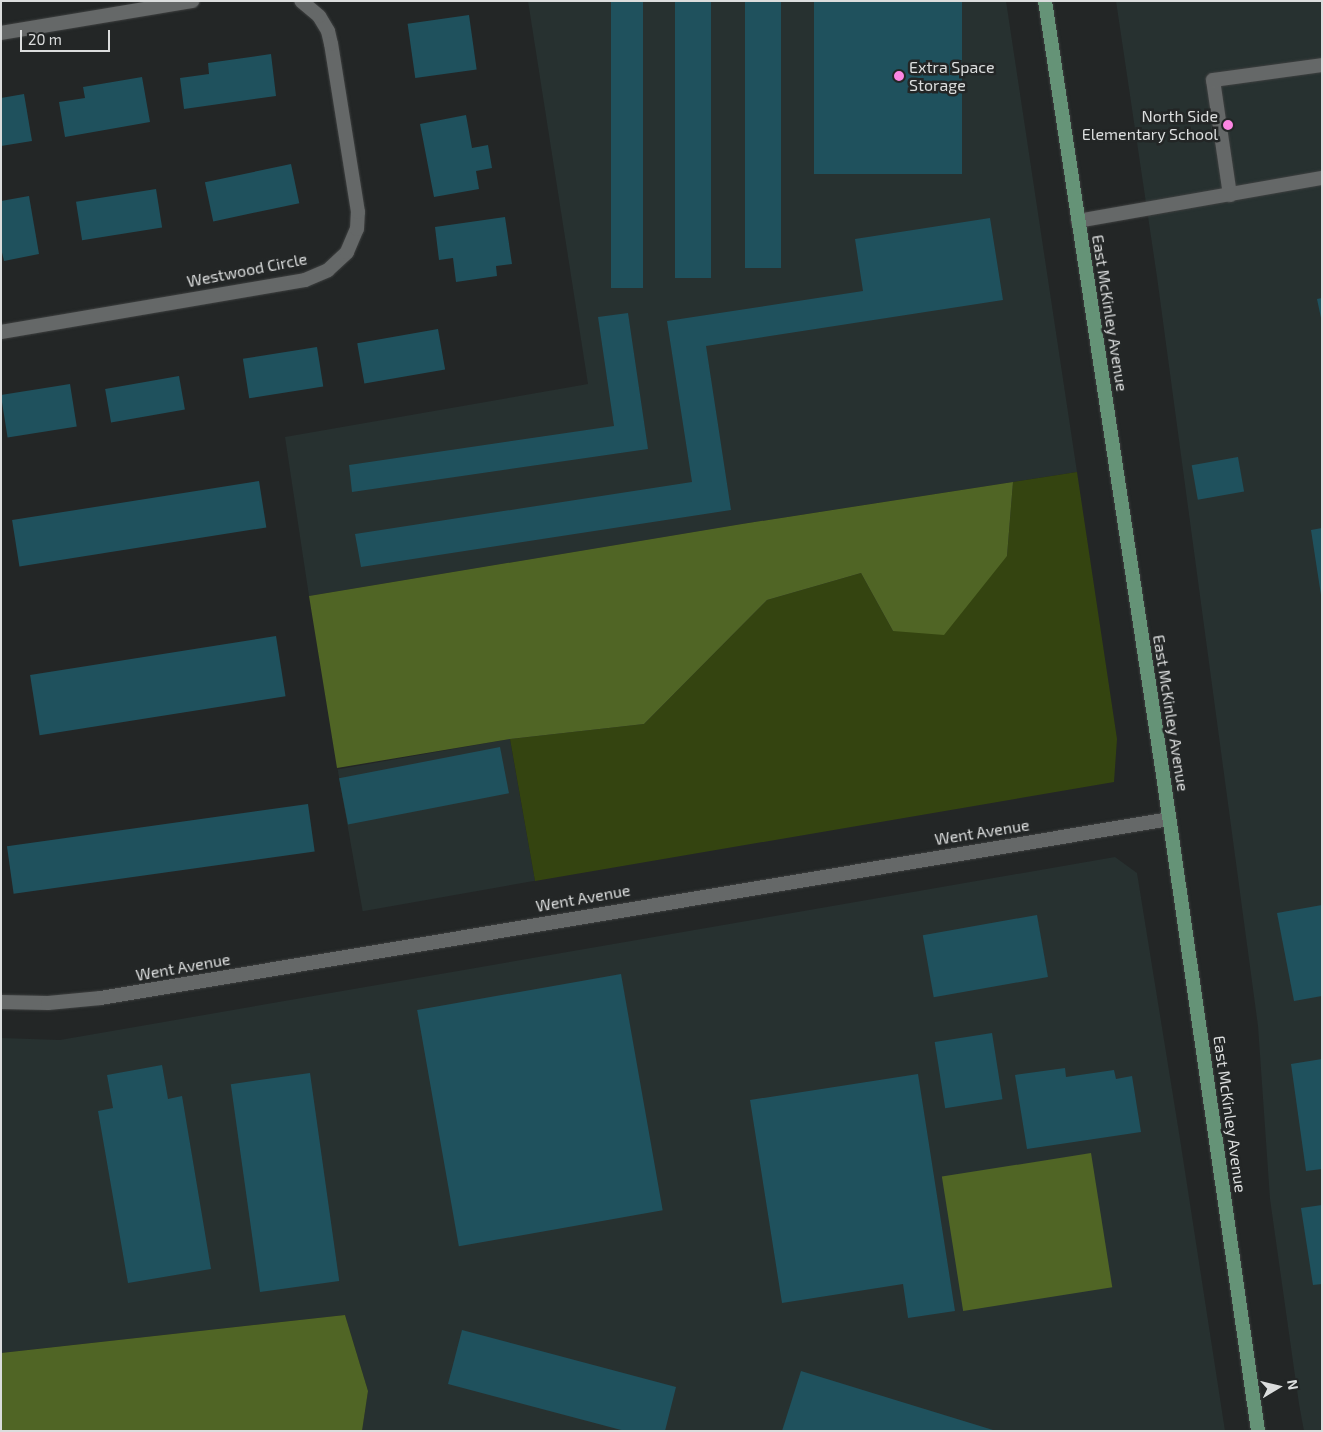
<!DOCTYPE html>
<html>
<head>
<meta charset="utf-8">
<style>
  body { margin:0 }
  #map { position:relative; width:1323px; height:1432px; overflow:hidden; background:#232626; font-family:"Exo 2",sans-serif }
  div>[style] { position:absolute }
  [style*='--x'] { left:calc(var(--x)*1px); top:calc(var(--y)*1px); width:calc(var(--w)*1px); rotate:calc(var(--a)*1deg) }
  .built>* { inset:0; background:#273130; transform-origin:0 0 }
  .green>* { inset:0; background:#344410 }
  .forest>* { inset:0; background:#506525; transform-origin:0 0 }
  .building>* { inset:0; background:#1f515d; transform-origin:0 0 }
  .roads { filter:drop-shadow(0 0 1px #3e4040) drop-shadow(0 0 1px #3e4040) }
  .service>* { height:14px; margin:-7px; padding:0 7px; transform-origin:7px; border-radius:7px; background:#656868 }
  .minor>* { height:14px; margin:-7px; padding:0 7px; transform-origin:7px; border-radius:7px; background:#656868 }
  .primary>* { height:14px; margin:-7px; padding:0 7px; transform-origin:7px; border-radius:7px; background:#659377 }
  .dots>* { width:14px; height:14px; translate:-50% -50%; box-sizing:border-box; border:2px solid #232626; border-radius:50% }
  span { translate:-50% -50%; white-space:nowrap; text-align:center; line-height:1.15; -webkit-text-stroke:5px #232626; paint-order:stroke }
  .poi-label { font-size:16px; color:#dbdddd }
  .left { translate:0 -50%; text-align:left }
  .right { translate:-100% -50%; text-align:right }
  .street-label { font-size:16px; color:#dbdddd }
  .frame { position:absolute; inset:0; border:2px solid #dbdddd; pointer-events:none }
  .north { position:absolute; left:1253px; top:1362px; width:50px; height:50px; -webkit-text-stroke:4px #232626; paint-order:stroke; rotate:81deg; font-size:14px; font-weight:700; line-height:20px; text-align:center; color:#dbdddd }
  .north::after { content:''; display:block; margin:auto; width:18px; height:22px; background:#dbdddd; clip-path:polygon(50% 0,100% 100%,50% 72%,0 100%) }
  .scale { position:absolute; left:20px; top:30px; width:90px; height:22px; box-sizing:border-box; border:2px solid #dbdddd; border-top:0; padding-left:6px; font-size:15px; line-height:18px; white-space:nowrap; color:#dbdddd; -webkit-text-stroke:4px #232626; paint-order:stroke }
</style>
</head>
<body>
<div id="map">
  <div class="built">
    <div style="clip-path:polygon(528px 1px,1006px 1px,1077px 472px,742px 524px,309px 596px,285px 437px,588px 384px)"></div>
    <div style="clip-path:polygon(1116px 1px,1322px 1px,1322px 1431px,1304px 1431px,1299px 1404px,1270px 1199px,1258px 1026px,1157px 277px)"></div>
    <div style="left:510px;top:739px;width:144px;height:175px;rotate:80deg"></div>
    <div style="clip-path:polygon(1115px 857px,1137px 873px,1180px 1139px,1225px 1431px,362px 1431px,368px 1391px,345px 1315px,1px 1353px,1px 1038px,60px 1040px)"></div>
  </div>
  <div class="green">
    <div style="clip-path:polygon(1077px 472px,1117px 739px,1114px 782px,535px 881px,510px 739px,644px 724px,767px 600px,861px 573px,893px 631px,1007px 556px,1013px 482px)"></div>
  </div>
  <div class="forest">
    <div style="clip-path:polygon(1013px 482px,1007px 556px,944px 635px,893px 631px,861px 573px,767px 600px,644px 724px,510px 739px,337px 768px,309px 596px,742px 524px)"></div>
    <div style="left:1091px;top:1153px;width:136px;height:151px;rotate:81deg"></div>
    <div style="clip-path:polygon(345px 1315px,368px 1391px,362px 1431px,1px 1431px,1px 1353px)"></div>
  </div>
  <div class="building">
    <div style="left:611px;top:1px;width:32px;height:287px"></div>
    <div style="left:675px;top:1px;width:36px;height:277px"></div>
    <div style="left:745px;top:1px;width:36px;height:267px"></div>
    <div style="left:814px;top:1px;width:148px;height:173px"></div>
    <div style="left:469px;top:15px;width:55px;height:62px;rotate:82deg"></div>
    <div style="clip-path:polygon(271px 54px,276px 96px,184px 109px,180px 78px,209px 74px,208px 63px)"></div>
    <div style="clip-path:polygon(142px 77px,150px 122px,65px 137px,59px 102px,85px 98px,83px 87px)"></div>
    <div style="clip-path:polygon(24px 94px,32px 141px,1px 146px,1px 98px)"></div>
    <div style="clip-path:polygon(466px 115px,472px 148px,488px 145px,492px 168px,476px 171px,479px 189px,434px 197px,420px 124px)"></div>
    <div style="left:291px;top:164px;width:40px;height:88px;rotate:78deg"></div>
    <div style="left:156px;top:189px;width:39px;height:81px;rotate:81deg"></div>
    <div style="clip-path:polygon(29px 196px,39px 254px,4px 261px,1px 248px,1px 201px)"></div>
    <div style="clip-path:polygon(505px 217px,512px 264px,496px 266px,497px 276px,456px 282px,453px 258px,439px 260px,435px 227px)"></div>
    <div style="clip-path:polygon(990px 218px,1003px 300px,706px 346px,731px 510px,361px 567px,355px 534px,692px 482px,667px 321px,863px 291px,855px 239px)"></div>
    <div style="clip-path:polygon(1322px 298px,1322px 318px,1321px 318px,1317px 299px)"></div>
    <div style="clip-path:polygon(628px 313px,648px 449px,352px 492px,349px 465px,614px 426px,598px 317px)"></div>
    <div style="left:438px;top:329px;width:41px;height:82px;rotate:80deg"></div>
    <div style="left:317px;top:347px;width:40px;height:75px;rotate:81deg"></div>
    <div style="left:179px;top:376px;width:34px;height:75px;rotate:80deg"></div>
    <div style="left:70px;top:384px;width:43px;height:70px;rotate:81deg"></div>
    <div style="left:1238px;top:457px;width:35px;height:47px;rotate:80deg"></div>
    <div style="left:259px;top:481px;width:47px;height:250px;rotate:81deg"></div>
    <div style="clip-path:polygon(1322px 528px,1322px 595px,1321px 595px,1311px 530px)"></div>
    <div style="left:276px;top:636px;width:61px;height:249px;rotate:81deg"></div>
    <div style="left:500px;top:747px;width:47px;height:164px;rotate:79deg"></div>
    <div style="left:308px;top:804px;width:48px;height:304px;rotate:82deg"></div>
    <div style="clip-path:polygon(1322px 905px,1322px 996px,1294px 1001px,1277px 913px)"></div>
    <div style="left:1037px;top:915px;width:63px;height:116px;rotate:80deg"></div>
    <div style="left:621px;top:974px;width:240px;height:207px;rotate:80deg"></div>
    <div style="left:992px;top:1033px;width:67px;height:58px;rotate:81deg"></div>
    <div style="clip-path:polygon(1322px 1059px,1322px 1169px,1306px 1171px,1291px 1064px)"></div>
    <div style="clip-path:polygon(162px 1065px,168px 1099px,182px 1096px,211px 1269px,128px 1283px,98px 1111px,113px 1108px,107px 1075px)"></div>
    <div style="clip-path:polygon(1065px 1068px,1066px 1077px,1114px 1070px,1116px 1079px,1132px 1076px,1141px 1132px,1027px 1149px,1015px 1075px)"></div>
    <div style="left:310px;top:1073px;width:210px;height:80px;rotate:82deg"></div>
    <div style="clip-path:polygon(918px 1074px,955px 1311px,908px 1318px,903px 1284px,782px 1303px,750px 1100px)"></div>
    <div style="clip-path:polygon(1322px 1205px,1322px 1284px,1313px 1285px,1301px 1208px)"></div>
    <div style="clip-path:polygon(462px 1330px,676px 1387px,665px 1431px,625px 1431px,448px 1384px)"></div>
    <div style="clip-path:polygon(801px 1371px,993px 1430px,993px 1431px,782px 1431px)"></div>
  </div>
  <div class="roads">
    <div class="service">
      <div style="--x:1230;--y:195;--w:116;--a:-98.4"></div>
      <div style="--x:1213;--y:80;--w:110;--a:-7.8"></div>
      <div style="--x:1078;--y:221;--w:248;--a:-10"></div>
    </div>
    <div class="minor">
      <div style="--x:1;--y:33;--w:194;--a:-9.5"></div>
      <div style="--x:1;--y:332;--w:308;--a:-9.7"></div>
      <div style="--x:305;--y:280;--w:25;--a:-23"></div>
      <div style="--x:328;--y:270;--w:26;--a:-43"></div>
      <div style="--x:347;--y:252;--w:25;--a:-67"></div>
      <div style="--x:357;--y:229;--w:17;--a:-87"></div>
      <div style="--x:358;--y:212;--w:170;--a:-99.1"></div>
      <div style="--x:331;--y:44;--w:13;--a:-103"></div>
      <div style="--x:328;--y:31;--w:17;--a:-121"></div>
      <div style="--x:319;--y:16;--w:23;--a:-140"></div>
      <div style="--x:1;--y:1002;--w:47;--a:1.2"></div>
      <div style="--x:48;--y:1003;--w:53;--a:-5.4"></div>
      <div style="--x:101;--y:998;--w:1083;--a:-9.51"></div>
    </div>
    <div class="primary">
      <div style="--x:1045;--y:1;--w:783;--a:81.33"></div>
      <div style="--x:1163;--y:775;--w:663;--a:81.76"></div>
    </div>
  </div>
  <div class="dots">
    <div style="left:899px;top:76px;background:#fc86e3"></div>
    <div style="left:1228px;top:125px;background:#fc86e3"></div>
  </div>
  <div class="poi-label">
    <span class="left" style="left:909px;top:76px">Extra Space<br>Storage</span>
    <span class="right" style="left:1218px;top:125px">North Side<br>Elementary School</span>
  </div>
  <div class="street-label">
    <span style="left:247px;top:270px;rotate:-11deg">Westwood Circle</span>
    <span style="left:1110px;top:313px;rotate:81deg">East McKinley Avenue</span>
    <span style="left:1171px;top:713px;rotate:81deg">East McKinley Avenue</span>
    <span style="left:982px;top:832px;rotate:-9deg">Went Avenue</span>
    <span style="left:583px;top:898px;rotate:-10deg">Went Avenue</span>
    <span style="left:183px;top:967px;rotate:-10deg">Went Avenue</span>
    <span style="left:1230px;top:1114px;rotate:82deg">East McKinley Avenue</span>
  </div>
  <div class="frame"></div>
  <div class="north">N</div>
  <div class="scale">20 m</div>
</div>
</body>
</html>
